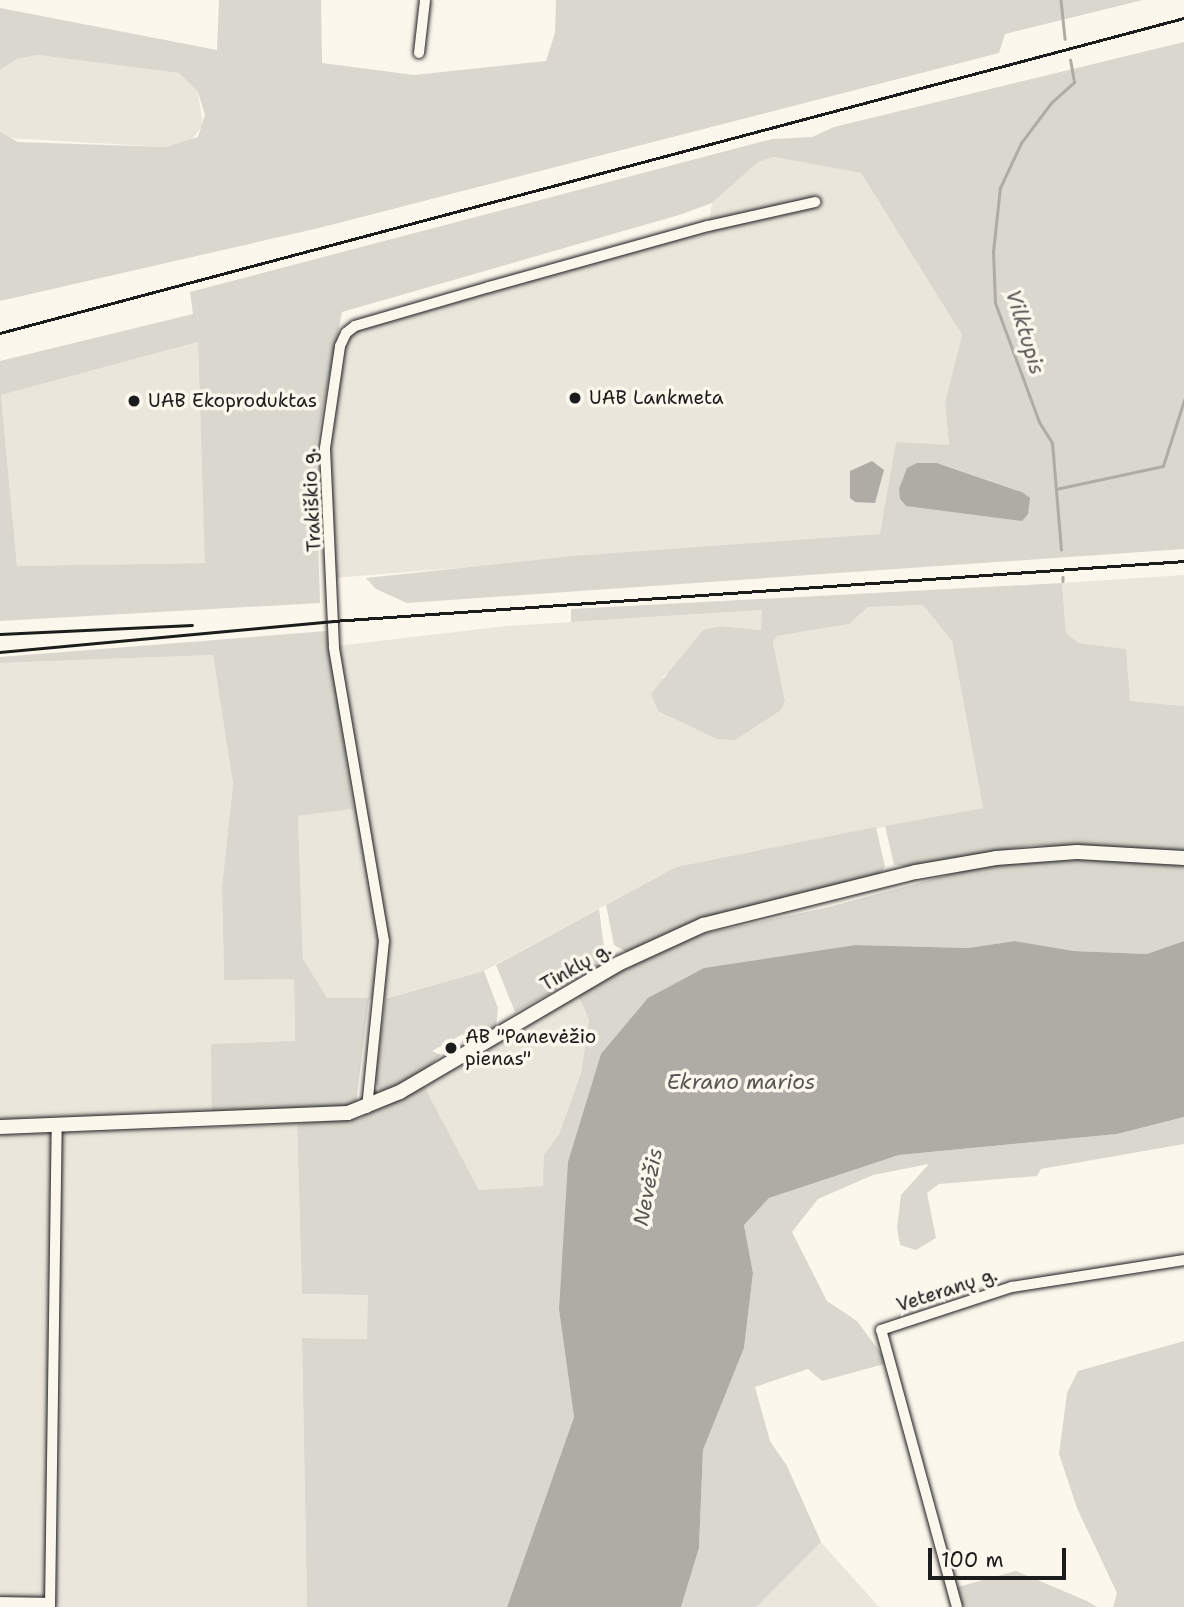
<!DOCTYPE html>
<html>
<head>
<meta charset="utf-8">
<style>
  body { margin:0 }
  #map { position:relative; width:1184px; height:1607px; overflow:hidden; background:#fbf7ec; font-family:"Shantell Sans",sans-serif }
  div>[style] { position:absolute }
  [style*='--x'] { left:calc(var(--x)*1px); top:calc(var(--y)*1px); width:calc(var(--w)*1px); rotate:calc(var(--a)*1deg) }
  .built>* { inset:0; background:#eae6dc }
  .green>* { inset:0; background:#dad7ce }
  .water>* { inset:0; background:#afaca5 }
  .stream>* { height:2.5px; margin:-1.25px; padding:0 1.25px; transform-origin:1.25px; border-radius:1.25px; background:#afaca5 }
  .roads { filter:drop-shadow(0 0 2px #1c1c1c) drop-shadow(0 0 2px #1c1c1c) }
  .street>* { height:10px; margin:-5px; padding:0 5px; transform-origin:5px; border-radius:5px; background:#fbf7ec }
  .secondary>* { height:14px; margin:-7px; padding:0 7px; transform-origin:7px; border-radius:7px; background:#fbf7ec }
  .rail>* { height:2.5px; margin:-1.25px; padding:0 1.25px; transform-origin:1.25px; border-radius:1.25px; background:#1c1c1c }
  .dots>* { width:19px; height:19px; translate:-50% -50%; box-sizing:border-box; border:4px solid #fbf7ec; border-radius:50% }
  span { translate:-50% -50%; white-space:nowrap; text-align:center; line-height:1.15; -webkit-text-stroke:7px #fbf7ec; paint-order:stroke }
  .poi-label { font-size:19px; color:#1c1c1c }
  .left { translate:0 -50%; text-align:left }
  .street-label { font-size:19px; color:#1c1c1c }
  .water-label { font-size:21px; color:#575653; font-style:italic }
  .scale { position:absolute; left:928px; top:1548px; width:138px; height:32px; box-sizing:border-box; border:4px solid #1c1c1c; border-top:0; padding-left:9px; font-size:21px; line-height:24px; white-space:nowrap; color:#1c1c1c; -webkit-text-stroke:5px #fbf7ec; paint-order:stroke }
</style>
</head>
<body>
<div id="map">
  <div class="built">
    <div style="clip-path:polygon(38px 55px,179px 73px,198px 92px,203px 125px,189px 143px,166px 147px,7px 138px,0 132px,0 70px,17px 59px)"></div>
    <div style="clip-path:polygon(774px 157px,861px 173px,962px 335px,945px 402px,949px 446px,896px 442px,881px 534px,333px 578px,325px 448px,346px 333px,708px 226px,712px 203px,758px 162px)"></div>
    <div style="clip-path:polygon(198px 342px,206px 563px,17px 566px,1px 395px)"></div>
    <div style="clip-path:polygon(1184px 575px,1184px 706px,1130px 701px,1125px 649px,1079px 643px,1066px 633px,1062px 583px)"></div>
    <div style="clip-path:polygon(923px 605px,952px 641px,983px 808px,676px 867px,484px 971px,385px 999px,327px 999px,303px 959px,298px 816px,352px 809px,328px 647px,506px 626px,762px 610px,762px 630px,720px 626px,703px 630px,676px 668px,662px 677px,785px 700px,773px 642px,777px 636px,849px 624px,868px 607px)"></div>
    <div style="clip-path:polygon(213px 655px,233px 784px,222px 887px,224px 979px,294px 978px,295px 1042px,212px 1114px,0 1123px,0 663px)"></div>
    <div style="clip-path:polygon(578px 994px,589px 1020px,581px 1073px,559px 1134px,544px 1155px,544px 1186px,479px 1190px,424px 1086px)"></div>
    <div style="clip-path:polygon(297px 1124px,302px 1294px,368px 1295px,368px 1339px,302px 1338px,307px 1607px,0 1607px,0 1135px)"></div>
    <div style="clip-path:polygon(821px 1542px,879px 1607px,756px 1607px,757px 1604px)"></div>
  </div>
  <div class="green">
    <div style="clip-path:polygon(219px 0,321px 0,322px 63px,414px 75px,546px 61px,555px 33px,556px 0,1143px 0,1005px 34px,999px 53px,319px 228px,0 301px,0 132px,18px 142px,166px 147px,198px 137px,205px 115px,198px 92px,179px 73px,38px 55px,17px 59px,0 70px,0 8px,217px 50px)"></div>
    <div style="clip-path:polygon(evenodd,1184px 42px,1184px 549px,407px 603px,376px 589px,366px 578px,574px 556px,880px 534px,896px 442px,949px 445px,945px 402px,962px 335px,861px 173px,774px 157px,758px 162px,712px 203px,679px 215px,342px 312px,315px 450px,320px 603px,0 621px,0 361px,193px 314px,190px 292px,772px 139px,812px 137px,834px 127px,1184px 42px,198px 342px,205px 563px,17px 566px,1px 395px,198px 342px,1184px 42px,938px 463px,1022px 492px,1021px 521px,1017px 519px,938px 463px)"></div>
    <div style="clip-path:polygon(1062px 583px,1066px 633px,1079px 643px,1126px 649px,1130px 701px,1184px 706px,1184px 853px,1030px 845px,917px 867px,894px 865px,885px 826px,983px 808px,952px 641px,923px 605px,868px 607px,849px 624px,777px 636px,773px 642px,785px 701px,781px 710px,735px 740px,717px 739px,658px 711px,651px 694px,703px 630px,720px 626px,761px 630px,762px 610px,571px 622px,571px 609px)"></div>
    <div style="clip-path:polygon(327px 631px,353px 809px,298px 816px,303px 959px,327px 998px,369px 998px,356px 1104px,331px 1110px,212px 1114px,211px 1044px,295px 1041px,294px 979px,224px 980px,222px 887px,233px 784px,213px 655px,0 663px,0 657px)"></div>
    <div style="clip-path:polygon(876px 827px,885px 867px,877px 877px,689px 925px,626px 952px,614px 945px,606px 905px,676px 867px)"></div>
    <div style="clip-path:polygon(1078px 858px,1184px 865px,1184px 941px,1148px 954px,1074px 951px,1015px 941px,968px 948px,856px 945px,559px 1310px,574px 1417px,507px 1607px,307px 1607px,302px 1338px,367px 1339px,368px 1295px,302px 1294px,297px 1124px,360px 1118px,424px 1086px,479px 1190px,543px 1186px,544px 1155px,559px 1134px,581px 1073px,589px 1020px,578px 994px,669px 944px,707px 933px,825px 908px,986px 865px)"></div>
    <div style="clip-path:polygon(599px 909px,606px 963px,515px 1012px,496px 965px)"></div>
    <div style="clip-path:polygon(484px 971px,498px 1008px,496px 1027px,462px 1043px,463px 1034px,432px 1051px,441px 1055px,419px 1075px,380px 1092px,375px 1079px,385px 999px)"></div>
    <div style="clip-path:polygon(1184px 1117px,1184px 1144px,1041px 1169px,1037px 1176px,939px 1184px,927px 1193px,936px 1238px,916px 1250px,900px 1245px,897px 1227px,901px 1195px,929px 1164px,873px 1175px,818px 1199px,792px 1232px,827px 1301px,857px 1321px,888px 1363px,822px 1381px,808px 1369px,755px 1387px,770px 1441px,787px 1466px,821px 1542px,756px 1607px,681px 1607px,699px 1548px,703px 1450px,744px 1348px,753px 1273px,744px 1225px,769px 1198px,899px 1155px,1117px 1134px)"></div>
    <div style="clip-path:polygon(1184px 1341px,1184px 1607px,1113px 1607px,1117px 1593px,1077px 1508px,1059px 1454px,1067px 1393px,1078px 1371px)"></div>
    <div style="clip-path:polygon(1016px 1571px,1087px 1601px,1097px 1607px,957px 1607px,954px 1588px)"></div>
  </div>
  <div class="water">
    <div style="clip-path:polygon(872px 461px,884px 470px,875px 503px,855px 502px,850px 498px,850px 471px)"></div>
    <div style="clip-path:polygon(917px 463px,937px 463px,1022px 492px,1030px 498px,1028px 514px,1022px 521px,906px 506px,900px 499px,899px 489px,907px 468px)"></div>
    <div style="clip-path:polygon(1015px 941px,1074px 951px,1147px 954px,1184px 941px,1184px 1117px,1117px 1134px,899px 1155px,769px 1198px,744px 1225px,753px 1273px,744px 1348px,703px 1450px,699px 1548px,681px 1607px,507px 1607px,574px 1417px,559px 1310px,568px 1162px,601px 1054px,648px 998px,704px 968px,856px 945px,968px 948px)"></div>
  </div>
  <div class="stream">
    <div style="--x:1061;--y:0;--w:39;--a:84"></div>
    <div style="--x:1056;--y:489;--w:109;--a:-12.1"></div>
    <div style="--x:1163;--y:466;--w:69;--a:-72.3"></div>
    <div style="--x:1061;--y:550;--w:107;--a:-94.8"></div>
    <div style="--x:1052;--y:443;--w:25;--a:-122"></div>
    <div style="--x:1039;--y:422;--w:127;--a:-110.3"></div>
    <div style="--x:995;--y:303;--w:51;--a:-92.2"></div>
    <div style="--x:993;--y:252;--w:64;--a:-83.8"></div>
    <div style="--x:1000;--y:188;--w:50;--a:-65"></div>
    <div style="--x:1021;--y:143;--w:50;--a:-53.1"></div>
    <div style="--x:1051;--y:103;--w:31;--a:-42"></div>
    <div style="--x:1074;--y:82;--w:22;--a:-100"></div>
    <div style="--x:1063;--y:577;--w:4;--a:90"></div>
  </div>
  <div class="roads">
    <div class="street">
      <div style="--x:419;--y:53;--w:53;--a:-83.5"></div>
      <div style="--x:367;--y:1108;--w:168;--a:-84.2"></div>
      <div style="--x:384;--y:941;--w:298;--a:-99.7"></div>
      <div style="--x:334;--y:647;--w:199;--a:-92.6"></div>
      <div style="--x:325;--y:448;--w:103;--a:-81.6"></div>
      <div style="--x:340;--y:346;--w:14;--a:-65"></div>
      <div style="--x:346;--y:333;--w:11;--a:-38"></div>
      <div style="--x:355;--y:326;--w:140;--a:-16.2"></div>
      <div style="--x:489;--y:287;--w:227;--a:-15.6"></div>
      <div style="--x:708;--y:226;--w:110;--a:-12.6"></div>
      <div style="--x:0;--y:1602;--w:50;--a:1.1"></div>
      <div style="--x:50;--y:1607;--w:483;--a:-89.2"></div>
      <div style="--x:957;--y:1607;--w:287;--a:-105.3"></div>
      <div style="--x:881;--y:1330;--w:138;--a:-18.2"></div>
      <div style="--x:1012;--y:1287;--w:174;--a:-8.9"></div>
    </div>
    <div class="secondary">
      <div style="--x:0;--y:1127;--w:348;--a:-2.3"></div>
      <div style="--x:348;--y:1113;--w:56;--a:-22"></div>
      <div style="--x:400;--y:1092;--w:253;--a:-30.4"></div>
      <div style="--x:618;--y:964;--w:94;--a:-24.6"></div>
      <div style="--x:703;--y:925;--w:219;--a:-14"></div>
      <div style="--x:916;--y:872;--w:81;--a:-9.9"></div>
      <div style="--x:996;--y:858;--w:81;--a:-4.2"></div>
      <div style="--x:1077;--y:852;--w:107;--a:3.2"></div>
    </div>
  </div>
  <div class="rail">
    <div style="--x:0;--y:333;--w:1225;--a:-14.9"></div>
    <div style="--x:0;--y:634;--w:192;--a:-2.7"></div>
    <div style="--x:0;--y:652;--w:334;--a:-5.3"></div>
    <div style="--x:333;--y:621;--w:853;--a:-4.03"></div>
  </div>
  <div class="dots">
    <div style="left:575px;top:398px;background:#1c1c1c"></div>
    <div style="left:134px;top:401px;background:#1c1c1c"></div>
    <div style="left:451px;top:1048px;background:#1c1c1c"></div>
  </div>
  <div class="poi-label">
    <span class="left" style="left:589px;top:398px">UAB Lankmeta</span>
    <span class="left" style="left:148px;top:401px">UAB Ekoproduktas</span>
    <span class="left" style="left:465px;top:1048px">AB "Panevėžio<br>pienas"</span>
  </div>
  <div class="street-label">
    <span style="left:312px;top:500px;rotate:-93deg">Trakiškio g.</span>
    <span style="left:576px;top:967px;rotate:-30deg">Tinklų g.</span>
    <span style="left:947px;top:1290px;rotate:-18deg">Veteranų g.</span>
  </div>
  <div class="water-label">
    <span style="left:1025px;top:332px;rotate:73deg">Vilktupis</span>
    <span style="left:741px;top:1082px">Ekrano marios</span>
    <span style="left:648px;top:1187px;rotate:-79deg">Nevėžis</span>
  </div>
  <div class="scale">100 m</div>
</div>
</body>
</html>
